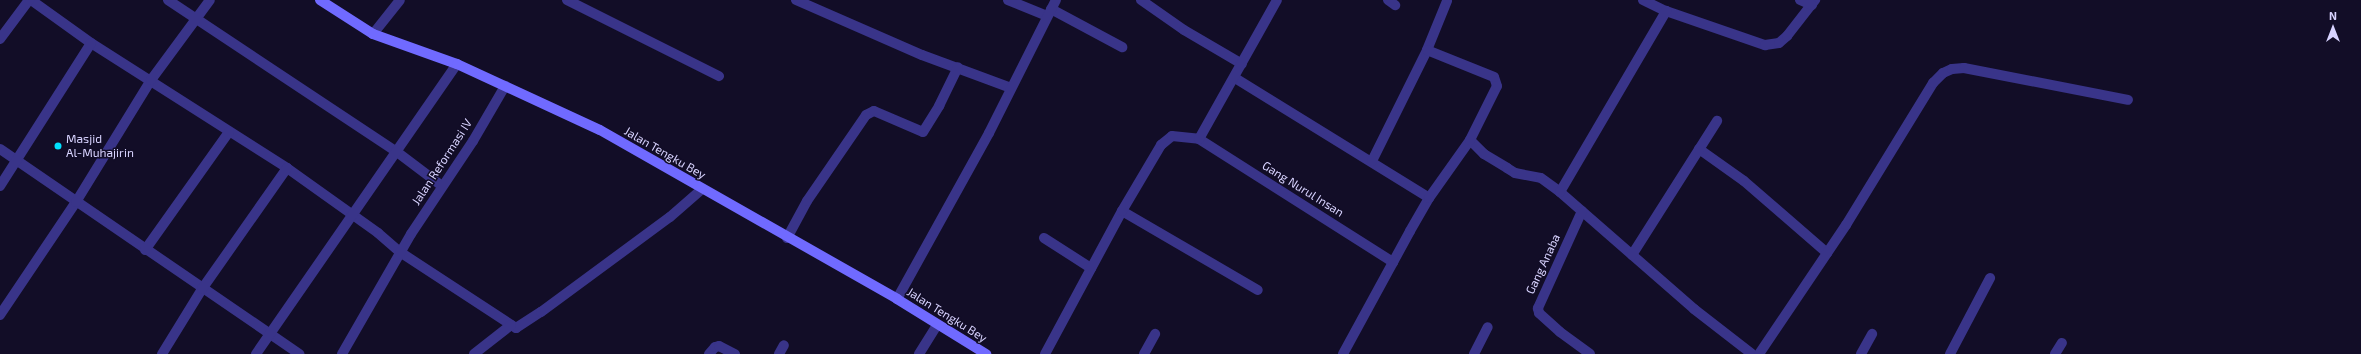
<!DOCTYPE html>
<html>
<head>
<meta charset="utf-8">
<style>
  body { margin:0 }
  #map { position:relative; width:2361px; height:354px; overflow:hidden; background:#120d27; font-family:"Exo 2",sans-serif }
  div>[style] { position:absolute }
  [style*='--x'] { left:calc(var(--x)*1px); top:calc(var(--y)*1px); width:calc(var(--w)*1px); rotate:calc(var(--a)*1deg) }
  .minor>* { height:10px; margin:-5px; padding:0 5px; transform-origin:5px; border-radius:5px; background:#393489 }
  .secondary>* { height:10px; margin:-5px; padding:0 5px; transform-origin:5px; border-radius:5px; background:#706aff }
  .dots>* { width:11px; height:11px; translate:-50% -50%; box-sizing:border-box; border:2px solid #120d27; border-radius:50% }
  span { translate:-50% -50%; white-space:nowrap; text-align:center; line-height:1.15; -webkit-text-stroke:3px #120d27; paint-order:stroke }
  .poi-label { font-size:12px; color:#d8d3ff }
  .left { translate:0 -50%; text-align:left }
  .street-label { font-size:12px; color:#d8d3ff }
  .north { position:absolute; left:2313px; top:8px; width:40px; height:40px; -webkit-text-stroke:3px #120d27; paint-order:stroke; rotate:0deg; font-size:11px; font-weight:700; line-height:16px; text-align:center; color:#d8d3ff }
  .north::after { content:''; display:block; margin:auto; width:14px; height:18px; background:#d8d3ff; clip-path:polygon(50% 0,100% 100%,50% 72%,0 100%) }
</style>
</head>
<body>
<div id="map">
  <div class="minor">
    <div style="--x:31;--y:0;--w:74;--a:35.6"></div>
    <div style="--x:91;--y:43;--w:232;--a:32.5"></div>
    <div style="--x:287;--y:168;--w:112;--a:35.5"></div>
    <div style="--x:378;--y:233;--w:29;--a:41"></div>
    <div style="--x:400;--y:252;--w:139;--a:33.2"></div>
    <div style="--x:516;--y:328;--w:30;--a:-33"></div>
    <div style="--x:541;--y:312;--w:160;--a:-36.4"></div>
    <div style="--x:670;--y:217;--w:43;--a:-41.2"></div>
    <div style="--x:168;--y:0;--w:275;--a:33.6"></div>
    <div style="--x:397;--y:152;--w:56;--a:37.1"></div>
    <div style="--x:567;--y:0;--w:170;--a:26.6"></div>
    <div style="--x:796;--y:0;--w:137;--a:23.6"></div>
    <div style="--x:922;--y:55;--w:95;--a:20.3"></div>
    <div style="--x:1008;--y:0;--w:42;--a:22.3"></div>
    <div style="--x:1141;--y:0;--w:52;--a:34.9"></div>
    <div style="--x:1184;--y:30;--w:67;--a:30.4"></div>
    <div style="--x:1388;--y:0;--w:9;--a:36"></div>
    <div style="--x:1643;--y:0;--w:25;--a:26"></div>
    <div style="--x:1666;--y:11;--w:105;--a:19"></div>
    <div style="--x:1765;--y:45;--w:14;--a:-8"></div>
    <div style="--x:1779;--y:43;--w:11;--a:-41"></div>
    <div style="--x:1787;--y:36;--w:46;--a:-52.1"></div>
    <div style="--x:1800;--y:0;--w:13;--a:23"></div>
    <div style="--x:1051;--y:9;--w:81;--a:28.2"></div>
    <div style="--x:373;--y:34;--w:43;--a:-51.5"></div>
    <div style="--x:0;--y:39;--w:49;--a:-53.4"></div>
    <div style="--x:1235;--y:78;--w:228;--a:31.7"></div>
    <div style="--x:1199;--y:139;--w:230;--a:32.4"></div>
    <div style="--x:1470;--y:140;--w:20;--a:45"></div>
    <div style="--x:1484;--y:154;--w:27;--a:31"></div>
    <div style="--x:1507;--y:168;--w:9;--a:32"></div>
    <div style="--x:1515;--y:173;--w:26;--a:11"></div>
    <div style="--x:1541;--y:178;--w:24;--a:36"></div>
    <div style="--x:1560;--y:192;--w:178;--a:41.1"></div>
    <div style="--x:1694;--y:309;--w:73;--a:37.8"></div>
    <div style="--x:0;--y:149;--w:363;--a:34.4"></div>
    <div style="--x:1699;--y:149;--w:55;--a:35.4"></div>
    <div style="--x:1744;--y:181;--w:110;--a:40.9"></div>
    <div style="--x:1372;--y:161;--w:124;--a:-63.6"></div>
    <div style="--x:1427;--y:50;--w:53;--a:-67.8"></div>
    <div style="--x:0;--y:186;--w:169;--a:-57.5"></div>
    <div style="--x:1560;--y:192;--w:210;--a:-59.6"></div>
    <div style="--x:1122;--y:211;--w:157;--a:30.2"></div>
    <div style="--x:1582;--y:211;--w:107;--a:114.4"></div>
    <div style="--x:1538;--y:308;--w:5;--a:79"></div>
    <div style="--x:1539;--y:313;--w:28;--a:42"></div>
    <div style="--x:1560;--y:332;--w:37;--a:36"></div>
    <div style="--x:787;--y:238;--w:42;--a:-61.6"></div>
    <div style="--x:807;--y:201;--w:104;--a:-55.5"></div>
    <div style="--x:866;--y:115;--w:9;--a:-27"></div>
    <div style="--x:874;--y:111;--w:53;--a:23.2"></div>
    <div style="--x:923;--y:132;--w:31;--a:-58"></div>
    <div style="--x:939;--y:106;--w:43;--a:-64"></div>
    <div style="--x:1044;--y:238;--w:56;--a:32.6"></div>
    <div style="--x:145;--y:250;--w:145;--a:-54.6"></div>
    <div style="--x:1632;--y:255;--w:159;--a:-57.6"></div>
    <div style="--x:897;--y:299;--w:190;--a:-61"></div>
    <div style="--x:989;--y:133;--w:149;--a:-63.3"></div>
    <div style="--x:0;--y:315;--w:136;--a:-56.1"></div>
    <div style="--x:76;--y:202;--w:143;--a:-58.4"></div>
    <div style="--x:151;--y:80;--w:99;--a:-53.6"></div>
    <div style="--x:162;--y:354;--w:76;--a:-58.4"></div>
    <div style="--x:202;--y:289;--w:148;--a:-54.9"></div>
    <div style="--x:256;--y:354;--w:353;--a:-55.3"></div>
    <div style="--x:342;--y:354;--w:138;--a:-60.1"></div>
    <div style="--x:411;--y:234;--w:112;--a:-56.3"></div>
    <div style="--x:473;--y:141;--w:64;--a:-59.8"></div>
    <div style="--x:474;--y:354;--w:47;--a:-38.1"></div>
    <div style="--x:709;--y:354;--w:9;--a:-49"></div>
    <div style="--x:715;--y:347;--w:4;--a:-14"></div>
    <div style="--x:719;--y:346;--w:18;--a:27"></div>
    <div style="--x:779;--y:354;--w:10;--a:-61"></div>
    <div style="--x:919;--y:354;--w:34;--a:-58"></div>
    <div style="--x:1045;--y:354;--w:162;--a:-61.7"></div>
    <div style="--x:1122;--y:211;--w:77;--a:-59.4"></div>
    <div style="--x:1161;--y:145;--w:14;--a:-39"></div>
    <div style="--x:1172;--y:136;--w:27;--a:6"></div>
    <div style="--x:1199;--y:139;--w:159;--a:-60.7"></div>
    <div style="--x:1144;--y:354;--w:23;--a:-61"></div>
    <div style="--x:1343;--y:354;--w:140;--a:-61.4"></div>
    <div style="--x:1410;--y:231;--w:38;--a:-60"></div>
    <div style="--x:1429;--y:198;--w:71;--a:-54.7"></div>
    <div style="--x:1470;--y:140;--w:60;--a:-63.4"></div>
    <div style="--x:1497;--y:86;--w:9;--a:-108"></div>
    <div style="--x:1494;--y:77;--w:72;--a:-158.1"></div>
    <div style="--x:1474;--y:354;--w:30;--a:-63"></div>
    <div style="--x:1759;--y:354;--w:156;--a:-56"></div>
    <div style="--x:1846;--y:225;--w:167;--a:-58.5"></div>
    <div style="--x:1933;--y:83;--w:14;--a:-45"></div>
    <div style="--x:1943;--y:73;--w:10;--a:-24"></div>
    <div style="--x:1952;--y:69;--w:12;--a:-5"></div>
    <div style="--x:1964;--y:68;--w:167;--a:11"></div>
    <div style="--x:1861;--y:354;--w:23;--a:-61"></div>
    <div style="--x:1950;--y:354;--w:86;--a:-62.2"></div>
    <div style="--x:2055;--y:354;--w:13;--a:-58"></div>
  </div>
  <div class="secondary">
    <div style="--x:320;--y:0;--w:63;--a:32.7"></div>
    <div style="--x:373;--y:34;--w:89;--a:19.7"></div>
    <div style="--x:457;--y:64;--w:157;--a:24.8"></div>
    <div style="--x:600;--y:130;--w:342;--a:29.6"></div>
    <div style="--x:897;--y:299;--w:105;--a:31.7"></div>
  </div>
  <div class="dots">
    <div style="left:58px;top:146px;background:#00e0fe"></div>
  </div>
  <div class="poi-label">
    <span class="left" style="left:66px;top:146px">Masjid<br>Al-Muhajirin</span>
  </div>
  <div class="street-label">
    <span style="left:665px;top:153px;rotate:30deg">Jalan Tengku Bey</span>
    <span style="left:442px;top:162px;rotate:-57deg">Jalan Reformasi IV</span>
    <span style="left:1303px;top:189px;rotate:32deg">Gang Nurul Insan</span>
    <span style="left:1543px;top:264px;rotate:-65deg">Gang Anaba</span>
    <span style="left:947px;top:315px;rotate:32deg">Jalan Tengku Bey</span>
  </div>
  <div class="north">N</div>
</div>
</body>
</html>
